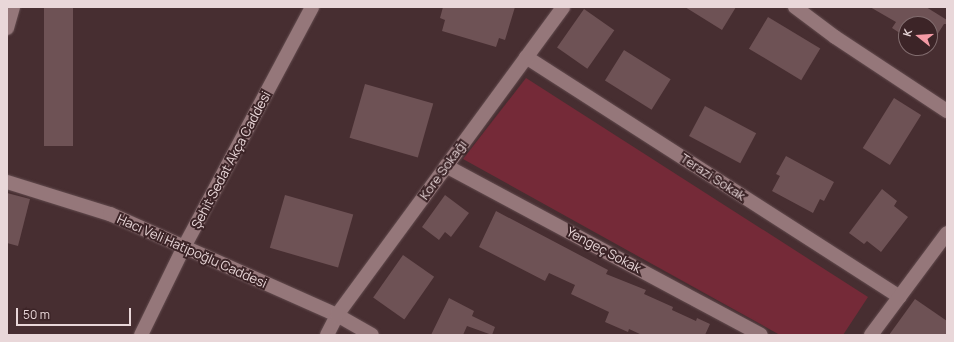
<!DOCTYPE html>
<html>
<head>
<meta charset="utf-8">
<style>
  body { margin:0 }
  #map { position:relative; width:954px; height:342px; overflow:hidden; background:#472e31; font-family:Manrope,sans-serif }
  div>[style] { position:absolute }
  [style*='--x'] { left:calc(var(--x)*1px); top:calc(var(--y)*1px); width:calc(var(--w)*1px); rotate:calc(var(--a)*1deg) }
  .green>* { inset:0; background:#752a38 }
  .building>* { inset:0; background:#6e5255; transform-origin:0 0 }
  .roads { filter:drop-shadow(0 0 1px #624b4e) drop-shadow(0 0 1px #624b4e) }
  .minor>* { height:14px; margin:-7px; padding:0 7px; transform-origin:7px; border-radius:7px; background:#95777a }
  span { translate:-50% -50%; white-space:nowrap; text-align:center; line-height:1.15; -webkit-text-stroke:4px #3c2427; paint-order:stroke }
  .street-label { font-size:13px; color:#e9d7d9 }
  .frame { position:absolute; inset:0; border:8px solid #e9d7d9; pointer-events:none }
  .north { position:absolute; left:898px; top:16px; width:40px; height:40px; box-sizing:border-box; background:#3c2427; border:1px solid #816c6e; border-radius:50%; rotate:287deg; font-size:11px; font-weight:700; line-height:16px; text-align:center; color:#e9d7d9 }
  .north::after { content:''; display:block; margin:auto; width:14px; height:18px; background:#f49aa5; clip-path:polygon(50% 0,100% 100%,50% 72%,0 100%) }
  .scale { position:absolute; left:16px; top:308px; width:115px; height:18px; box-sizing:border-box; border:2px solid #e9d7d9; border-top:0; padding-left:5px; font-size:12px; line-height:14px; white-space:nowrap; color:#e9d7d9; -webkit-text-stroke:3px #3c2427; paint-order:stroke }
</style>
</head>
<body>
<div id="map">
  <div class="green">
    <div style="clip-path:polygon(526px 78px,868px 297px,843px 335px,780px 335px,463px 159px)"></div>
  </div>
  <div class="building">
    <div style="left:44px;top:7px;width:29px;height:139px"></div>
    <div style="clip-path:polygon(443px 7px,515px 7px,505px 40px,499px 38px,496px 47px,442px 31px,445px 20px,440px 18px)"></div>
    <div style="clip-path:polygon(685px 7px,736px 7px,722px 30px)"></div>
    <div style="clip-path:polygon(870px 7px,926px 7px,947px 20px,947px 24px,944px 24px,930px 46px,930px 24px,906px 24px,906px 37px,892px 28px,896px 22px)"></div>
    <div style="left:584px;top:9px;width:37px;height:47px;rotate:35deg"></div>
    <div style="left:768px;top:17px;width:61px;height:37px;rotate:31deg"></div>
    <div style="left:624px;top:50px;width:55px;height:36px;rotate:32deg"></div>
    <div style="left:365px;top:84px;width:71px;height:56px;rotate:16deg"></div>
    <div style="left:894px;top:98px;width:32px;height:59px;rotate:32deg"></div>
    <div style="left:705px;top:106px;width:58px;height:34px;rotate:28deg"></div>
    <div style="clip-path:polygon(786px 156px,834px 182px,824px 201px,820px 199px,813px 213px,772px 191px,780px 176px,776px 174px)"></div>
    <div style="clip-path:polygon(882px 189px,897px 201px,894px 206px,908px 217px,881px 252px,867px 241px,864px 244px,849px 233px)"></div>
    <div style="clip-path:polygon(7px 193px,30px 199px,18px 246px,7px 243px)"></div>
    <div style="left:285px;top:195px;width:71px;height:55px;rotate:16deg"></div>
    <div style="clip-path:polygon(445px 195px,469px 213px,451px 237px,445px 232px,439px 240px,422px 227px)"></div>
    <div style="clip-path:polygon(496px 211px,608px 270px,606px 274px,646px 290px,644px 294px,673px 307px,672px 310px,696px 321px,697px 318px,710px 324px,705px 335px,642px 335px,629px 329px,628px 332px,605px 322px,609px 312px,571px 294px,575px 285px,549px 273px,545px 281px,479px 247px)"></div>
    <div style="left:403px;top:255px;width:38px;height:52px;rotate:35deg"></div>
    <div style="clip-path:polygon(449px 298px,474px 311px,472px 316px,495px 327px,492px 335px,467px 326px,463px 335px,431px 335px)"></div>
    <div style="clip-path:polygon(915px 299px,947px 321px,947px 335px,889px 335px)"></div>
  </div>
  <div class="roads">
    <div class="minor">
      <div style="--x:795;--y:7;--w:50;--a:36.9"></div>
      <div style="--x:835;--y:37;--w:134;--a:33.5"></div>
      <div style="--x:7;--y:28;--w:22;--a:-74"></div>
      <div style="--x:526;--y:57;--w:444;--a:32.7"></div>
      <div style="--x:446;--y:166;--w:357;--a:28.2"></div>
      <div style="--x:7;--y:182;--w:108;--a:17.3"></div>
      <div style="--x:110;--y:214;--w:248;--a:24"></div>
      <div style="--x:337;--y:315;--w:40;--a:29.7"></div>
      <div style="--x:141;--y:335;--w:98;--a:-64"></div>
      <div style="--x:184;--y:247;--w:272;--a:-61.9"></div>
      <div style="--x:327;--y:335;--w:22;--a:-63"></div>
      <div style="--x:337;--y:315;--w:382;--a:-53.7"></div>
      <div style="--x:871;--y:335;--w:127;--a:-53.3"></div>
    </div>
  </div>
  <div class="street-label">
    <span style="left:231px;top:160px;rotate:-62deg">Şehit Sedat Akça Caddesi</span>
    <span style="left:443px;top:170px;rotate:-54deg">Kore Sokağı</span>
    <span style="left:713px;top:177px;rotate:33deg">Terazi Sokak</span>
    <span style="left:604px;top:250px;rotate:28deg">Yengeç Sokak</span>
    <span style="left:192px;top:251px;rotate:24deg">Hacı Veli Hatipoğlu Caddesi</span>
  </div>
  <div class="frame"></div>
  <div class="north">K</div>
  <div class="scale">50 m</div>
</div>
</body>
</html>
